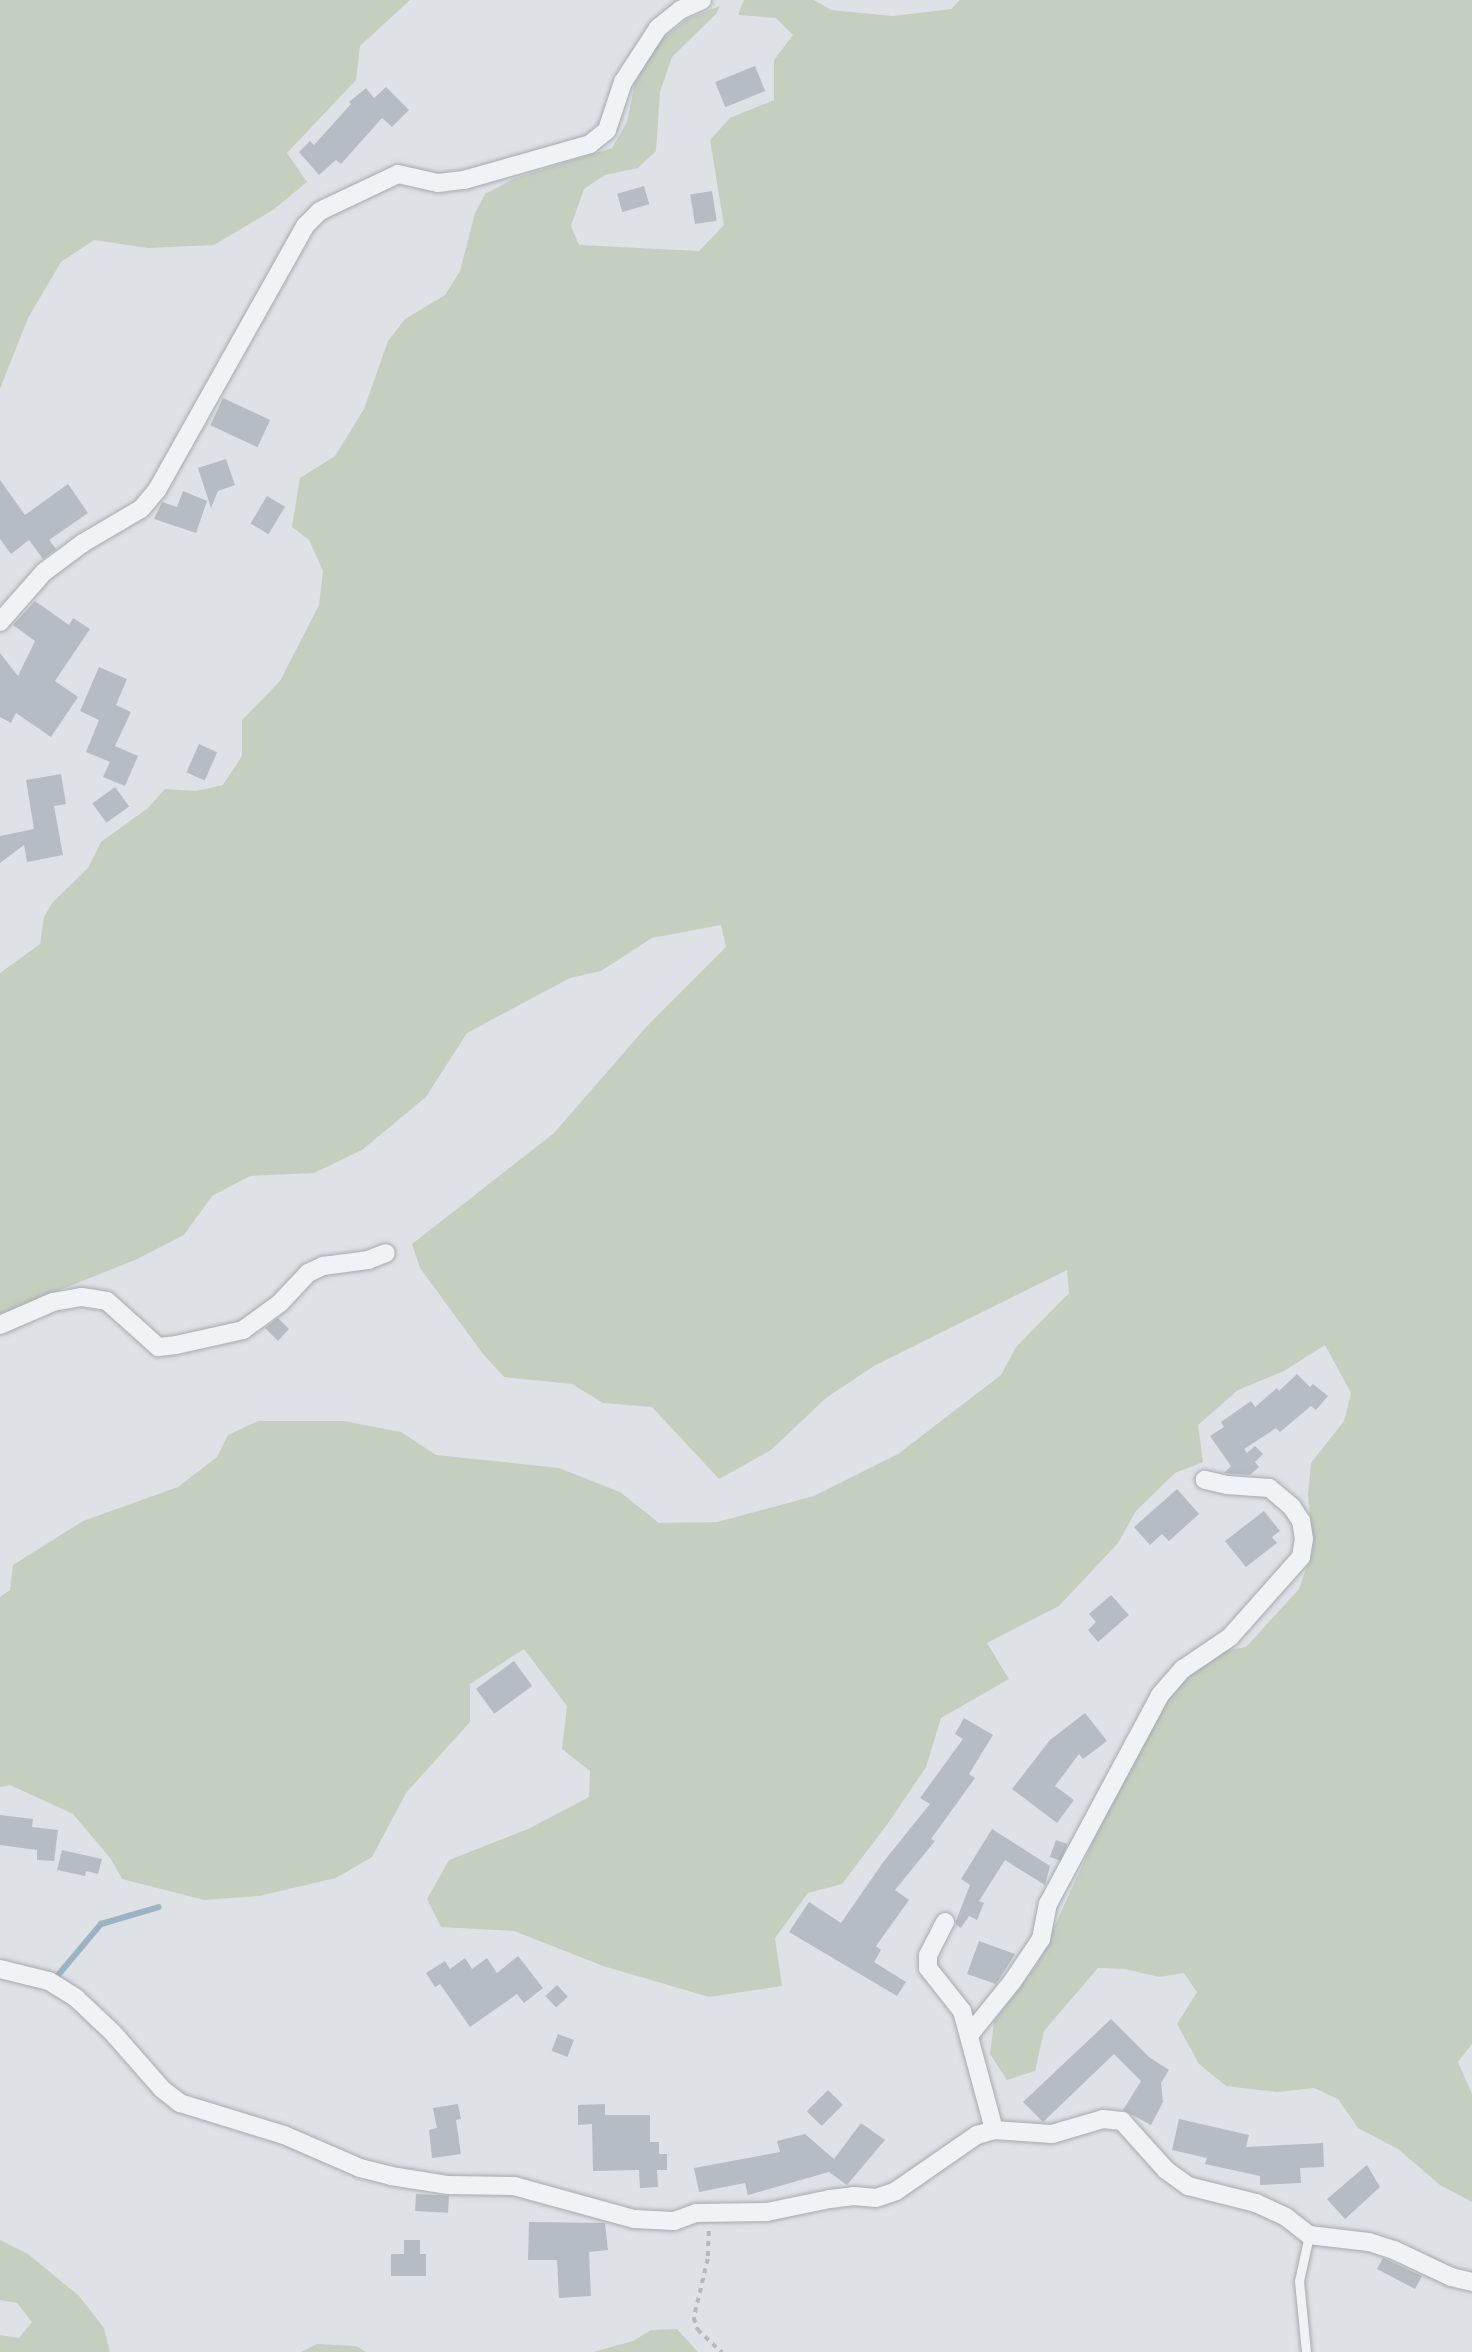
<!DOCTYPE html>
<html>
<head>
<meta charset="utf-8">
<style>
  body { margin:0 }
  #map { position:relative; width:1472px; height:2352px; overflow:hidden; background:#dee2e6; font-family:"Varela Round",sans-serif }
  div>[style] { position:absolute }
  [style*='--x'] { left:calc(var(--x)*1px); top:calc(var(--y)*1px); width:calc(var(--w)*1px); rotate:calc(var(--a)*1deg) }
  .green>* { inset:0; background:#c5cfc0 }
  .stream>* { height:6px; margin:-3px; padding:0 3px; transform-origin:3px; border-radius:3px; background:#9cb3c3 }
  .building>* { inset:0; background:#b6bcc3; transform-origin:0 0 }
  .path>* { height:3.5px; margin-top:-1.75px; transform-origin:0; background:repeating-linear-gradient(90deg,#b4b9be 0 5px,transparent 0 10px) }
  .roads { filter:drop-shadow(0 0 2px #a4aab0) drop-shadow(0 0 2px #a4aab0) }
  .service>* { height:9px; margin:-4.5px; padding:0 4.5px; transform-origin:4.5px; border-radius:4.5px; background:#f0f3f5 }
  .minor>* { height:18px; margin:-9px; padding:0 9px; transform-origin:9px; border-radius:9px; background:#f0f3f5 }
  span { translate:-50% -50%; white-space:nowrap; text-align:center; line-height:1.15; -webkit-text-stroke:5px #edf1f4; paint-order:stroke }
</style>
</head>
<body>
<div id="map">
  <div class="green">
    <div style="clip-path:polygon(0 0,410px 0,360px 46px,356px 80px,287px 153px,307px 182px,273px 210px,214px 245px,148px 248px,94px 240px,61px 262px,28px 318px,0 389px)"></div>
    <div style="clip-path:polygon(744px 0,814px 0,831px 10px,893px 16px,951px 9px,960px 0,1472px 0,1472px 2044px,1458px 2062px,1472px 2094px,1472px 2202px,1440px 2185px,1398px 2149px,1358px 2128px,1338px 2099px,1314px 2088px,1277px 2092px,1226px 2086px,1199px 2064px,1177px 2024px,1197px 1992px,1184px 1973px,1159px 1977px,1125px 1969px,1098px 1968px,1044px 2031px,1035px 2071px,1007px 2080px,990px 2054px,994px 2021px,1037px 1965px,1107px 1811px,1174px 1683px,1201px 1655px,1246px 1647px,1299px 1589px,1313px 1549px,1308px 1495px,1311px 1463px,1344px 1421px,1351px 1393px,1325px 1345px,1284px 1371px,1238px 1390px,1198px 1425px,1203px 1462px,1175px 1473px,1136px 1511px,1118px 1543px,1059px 1606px,987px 1643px,1009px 1679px,941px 1718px,926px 1767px,889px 1822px,842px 1884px,808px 1893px,775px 1938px,782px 1986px,709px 1997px,603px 1966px,514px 1931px,441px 1927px,427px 1899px,449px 1860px,528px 1829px,589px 1797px,590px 1771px,562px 1749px,567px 1706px,524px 1649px,470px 1684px,470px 1722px,406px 1793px,372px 1857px,336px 1878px,259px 1896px,204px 1900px,122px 1879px,111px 1859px,73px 1814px,10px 1785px,0 1787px,0 1597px,10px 1590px,13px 1565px,83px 1521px,178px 1487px,217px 1457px,228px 1435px,258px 1421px,344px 1421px,401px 1432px,436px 1455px,559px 1468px,620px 1492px,659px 1523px,717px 1522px,814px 1496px,898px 1454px,1001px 1375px,1016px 1347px,1069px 1293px,1067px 1270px,874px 1366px,826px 1398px,771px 1450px,719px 1479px,652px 1407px,603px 1403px,572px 1384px,504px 1377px,483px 1354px,420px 1268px,412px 1244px,554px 1133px,647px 1026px,726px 947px,721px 925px,652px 938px,601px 971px,570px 978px,467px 1033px,426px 1097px,362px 1150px,314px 1173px,250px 1176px,212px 1196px,184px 1235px,135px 1260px,0 1314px,0 973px,40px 944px,44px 917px,52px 903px,88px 868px,101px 842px,148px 808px,165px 789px,196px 791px,223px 785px,242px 756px,242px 720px,280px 681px,319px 605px,323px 571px,309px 540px,292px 527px,300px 478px,335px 456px,364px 409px,388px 341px,405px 319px,445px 295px,460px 271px,475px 213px,485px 194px,515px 178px,612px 148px,627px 122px,635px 82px,651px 48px,687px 19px,720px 6px,716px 14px,672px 57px,660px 92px,656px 151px,638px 168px,605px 175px,584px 189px,571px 226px,579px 245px,699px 251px,724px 225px,710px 140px,730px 118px,774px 100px,774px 60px,793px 35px,776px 18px,738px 15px)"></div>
    <div style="clip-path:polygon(0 2240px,28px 2254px,79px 2296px,104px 2328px,110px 2352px,0 2352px,0 2335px,19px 2338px,32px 2322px,17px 2303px,0 2300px)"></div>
    <div style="clip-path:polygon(677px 2329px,698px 2352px,593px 2352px,633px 2341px,651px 2330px)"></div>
    <div style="clip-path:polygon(317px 2344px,356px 2346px,366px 2352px,301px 2352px)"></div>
  </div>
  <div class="stream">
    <div style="--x:53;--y:1981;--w:75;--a:-49.9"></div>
    <div style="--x:101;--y:1924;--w:60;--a:-16.3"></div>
  </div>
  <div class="building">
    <div style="left:755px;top:66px;width:27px;height:43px;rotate:68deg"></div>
    <div style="clip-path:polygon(386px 87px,409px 110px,392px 127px,382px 118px,341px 164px,336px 160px,319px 175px,299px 152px,310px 141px,314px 145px,351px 104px,349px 102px,366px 88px,374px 98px)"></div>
    <div style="left:644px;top:186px;width:19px;height:28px;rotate:74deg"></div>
    <div style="left:712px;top:191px;width:30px;height:22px;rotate:81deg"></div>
    <div style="left:223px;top:398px;width:52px;height:30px;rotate:25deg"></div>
    <div style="clip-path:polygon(226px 459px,235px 485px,218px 491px,211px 508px,198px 468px)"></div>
    <div style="clip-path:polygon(0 480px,25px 515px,68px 484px,88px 513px,49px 540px,56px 549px,43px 559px,29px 540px,11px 554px,0 539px)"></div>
    <div style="clip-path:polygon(183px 491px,207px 501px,196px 533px,154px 519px,162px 502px,177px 507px)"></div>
    <div style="left:267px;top:496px;width:21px;height:32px;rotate:31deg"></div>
    <div style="clip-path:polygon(35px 601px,69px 625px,73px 618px,90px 629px,55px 681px,78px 697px,51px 737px,16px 713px,11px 723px,0 717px,0 653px,18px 676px,35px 641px,13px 625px)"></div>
    <div style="clip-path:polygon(99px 667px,127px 679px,116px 705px,131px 712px,115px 746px,138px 756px,125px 786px,103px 777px,110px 762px,86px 752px,99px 720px,80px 711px)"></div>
    <div style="left:199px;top:744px;width:20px;height:31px;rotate:24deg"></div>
    <div style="clip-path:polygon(61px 774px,66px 804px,54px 806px,63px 855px,27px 862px,24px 845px,0 863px,0 836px,34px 829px,26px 780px)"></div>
    <div style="left:115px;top:787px;width:24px;height:28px;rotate:54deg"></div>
    <div style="clip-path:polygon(278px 1318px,289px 1329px,278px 1341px,265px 1328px)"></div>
    <div style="clip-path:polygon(1297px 1374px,1310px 1387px,1313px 1384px,1328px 1396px,1316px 1410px,1311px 1406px,1280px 1432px,1276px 1428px,1244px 1449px,1247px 1453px,1255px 1446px,1263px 1454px,1255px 1462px,1259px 1467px,1250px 1475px,1224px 1473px,1231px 1466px,1210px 1436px,1224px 1427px,1221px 1422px,1251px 1401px,1255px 1407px,1277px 1388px,1279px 1391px)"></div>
    <div style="clip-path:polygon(1177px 1489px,1199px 1514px,1169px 1541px,1162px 1534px,1150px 1545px,1134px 1527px)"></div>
    <div style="clip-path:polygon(1264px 1511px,1280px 1531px,1272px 1537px,1277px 1543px,1246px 1567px,1225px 1541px)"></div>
    <div style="clip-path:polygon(1111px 1595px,1129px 1615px,1098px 1642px,1088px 1630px,1096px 1622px,1089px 1614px)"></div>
    <div style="left:514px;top:1661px;width:31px;height:47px;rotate:54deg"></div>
    <div style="clip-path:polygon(1085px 1713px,1107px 1741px,1083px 1759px,1079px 1754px,1055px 1786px,1074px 1800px,1057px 1823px,1012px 1789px,1050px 1740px)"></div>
    <div style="clip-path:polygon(964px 1718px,993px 1735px,969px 1774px,975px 1778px,931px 1839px,935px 1841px,895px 1890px,909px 1900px,876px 1946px,881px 1950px,874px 1962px,906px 1982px,897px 1996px,789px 1932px,809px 1902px,841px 1923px,884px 1861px,930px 1804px,920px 1798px,963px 1739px,955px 1734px)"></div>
    <div style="clip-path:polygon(0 1815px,33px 1819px,32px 1827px,58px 1830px,54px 1861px,37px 1860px,37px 1850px,0 1845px)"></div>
    <div style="clip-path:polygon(992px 1829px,1050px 1866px,1045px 1885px,1005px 1860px,979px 1901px,984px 1903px,977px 1920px,969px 1916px,961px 1928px,956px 1925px,956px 1921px,970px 1885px,961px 1879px)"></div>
    <div style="left:1056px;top:1840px;width:12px;height:18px;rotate:20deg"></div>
    <div style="clip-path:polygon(62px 1850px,102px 1859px,98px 1874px,86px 1871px,85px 1876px,57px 1870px)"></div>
    <div style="clip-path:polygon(979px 1941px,1015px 1954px,996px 1984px,967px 1974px)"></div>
    <div style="clip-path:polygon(518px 1956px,543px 1988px,524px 2003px,517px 1994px,470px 2027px,440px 1984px,435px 1987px,426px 1973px,445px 1961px,450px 1969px,465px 1958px,472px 1969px,487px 1958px,497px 1973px)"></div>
    <div style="left:557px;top:1985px;width:16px;height:16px;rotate:47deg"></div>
    <div style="clip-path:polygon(1111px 2019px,1149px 2057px,1169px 2070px,1161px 2083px,1163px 2102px,1151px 2125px,1123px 2110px,1141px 2081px,1114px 2054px,1043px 2122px,1023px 2102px)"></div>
    <div style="left:558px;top:2034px;width:17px;height:18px;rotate:21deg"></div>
    <div style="left:828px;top:2090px;width:21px;height:30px;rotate:45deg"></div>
    <div style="clip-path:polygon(458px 2104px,461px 2119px,456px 2120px,461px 2154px,432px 2158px,429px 2130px,437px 2128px,433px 2108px)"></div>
    <div style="clip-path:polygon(605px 2104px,605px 2115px,650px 2115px,650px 2142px,659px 2142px,659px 2154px,667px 2154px,667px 2170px,657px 2170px,658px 2187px,640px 2188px,639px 2170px,593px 2171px,592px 2124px,578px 2125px,578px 2105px)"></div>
    <div style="clip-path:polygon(1179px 2119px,1249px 2135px,1246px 2147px,1323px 2143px,1324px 2167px,1300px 2168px,1301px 2183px,1260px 2185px,1260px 2176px,1205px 2164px,1207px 2158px,1172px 2150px)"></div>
    <div style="clip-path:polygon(861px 2123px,885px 2140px,847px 2185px,829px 2172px,748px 2195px,745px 2183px,699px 2192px,694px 2168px,780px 2152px,777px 2141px,805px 2134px,834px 2159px)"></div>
    <div style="clip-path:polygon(1367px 2165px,1380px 2187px,1345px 2219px,1327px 2199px)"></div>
    <div style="left:416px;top:2194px;width:33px;height:17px;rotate:3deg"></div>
    <div style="clip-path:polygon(529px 2222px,605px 2223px,608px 2250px,589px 2252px,591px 2296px,559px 2298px,557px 2260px,528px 2260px)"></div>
    <div style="clip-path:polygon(404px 2240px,420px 2240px,420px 2254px,426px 2254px,426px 2276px,391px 2276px,391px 2254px,404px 2254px)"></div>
    <div style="clip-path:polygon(1383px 2258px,1422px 2276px,1415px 2289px,1377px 2269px)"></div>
  </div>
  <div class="path">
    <div style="--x:709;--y:2231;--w:28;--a:92"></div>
    <div style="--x:708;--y:2259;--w:61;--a:103.3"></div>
    <div style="--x:694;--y:2318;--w:13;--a:72"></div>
    <div style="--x:698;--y:2330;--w:33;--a:43"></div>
  </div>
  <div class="roads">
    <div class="service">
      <div style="--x:1306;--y:2352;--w:71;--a:-95.6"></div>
      <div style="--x:1299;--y:2281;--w:47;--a:-77.7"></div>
    </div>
    <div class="minor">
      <div style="--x:0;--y:622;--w:67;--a:-48.7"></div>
      <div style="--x:44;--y:572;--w:49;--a:-36.6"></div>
      <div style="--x:83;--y:543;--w:67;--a:-30.4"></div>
      <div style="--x:141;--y:509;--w:25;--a:-50"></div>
      <div style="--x:157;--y:490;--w:303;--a:-60.7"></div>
      <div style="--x:305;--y:226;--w:21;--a:-45"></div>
      <div style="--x:320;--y:211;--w:86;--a:-25.4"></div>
      <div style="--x:398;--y:174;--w:41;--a:12.7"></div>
      <div style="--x:438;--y:183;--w:26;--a:-7"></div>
      <div style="--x:464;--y:180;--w:131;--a:-15.9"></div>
      <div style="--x:590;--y:144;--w:22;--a:-39"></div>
      <div style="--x:607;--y:130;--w:51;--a:-71.6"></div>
      <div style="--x:623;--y:82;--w:64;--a:-57.1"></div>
      <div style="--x:658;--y:28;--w:28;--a:-39"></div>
      <div style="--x:680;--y:10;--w:24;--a:-24"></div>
      <div style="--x:0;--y:1325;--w:58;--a:-23.5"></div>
      <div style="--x:53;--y:1302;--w:29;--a:-10"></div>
      <div style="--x:82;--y:1297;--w:25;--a:9"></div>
      <div style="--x:107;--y:1301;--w:69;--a:42"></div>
      <div style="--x:158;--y:1347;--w:18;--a:-6"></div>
      <div style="--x:176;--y:1345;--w:69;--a:-12.6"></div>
      <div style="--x:243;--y:1330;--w:46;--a:-36.1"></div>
      <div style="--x:280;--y:1303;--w:41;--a:-47"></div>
      <div style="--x:308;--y:1273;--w:17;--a:-25"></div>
      <div style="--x:323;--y:1266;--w:45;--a:-7.6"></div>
      <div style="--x:368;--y:1260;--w:19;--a:-21"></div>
      <div style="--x:945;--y:1922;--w:37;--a:117"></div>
      <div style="--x:928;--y:1955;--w:13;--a:90"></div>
      <div style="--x:928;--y:1968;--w:55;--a:51.7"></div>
      <div style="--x:962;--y:2011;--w:123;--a:74.9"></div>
      <div style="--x:0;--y:1969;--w:50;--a:13.8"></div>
      <div style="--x:49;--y:1981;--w:32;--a:32"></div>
      <div style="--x:76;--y:1998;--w:51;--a:43.4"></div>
      <div style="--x:113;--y:2033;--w:74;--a:48.8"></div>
      <div style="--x:162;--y:2089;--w:23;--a:38"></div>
      <div style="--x:180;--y:2103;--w:109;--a:17.1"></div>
      <div style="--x:284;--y:2135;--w:83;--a:23.5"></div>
      <div style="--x:360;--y:2168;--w:32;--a:14"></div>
      <div style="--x:391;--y:2176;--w:58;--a:9"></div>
      <div style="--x:448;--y:2185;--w:66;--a:0.9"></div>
      <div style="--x:514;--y:2186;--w:124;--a:15.4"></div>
      <div style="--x:634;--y:2219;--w:40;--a:2.9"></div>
      <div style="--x:674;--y:2221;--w:23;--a:-20"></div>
      <div style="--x:696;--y:2213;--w:71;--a:-0.8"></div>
      <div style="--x:767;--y:2212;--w:64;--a:-11.7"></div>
      <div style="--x:830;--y:2199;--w:24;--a:-7"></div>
      <div style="--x:854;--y:2196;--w:22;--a:5"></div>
      <div style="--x:876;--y:2198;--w:21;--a:-19"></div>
      <div style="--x:896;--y:2191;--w:98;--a:-34.7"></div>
      <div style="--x:977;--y:2135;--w:18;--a:-16"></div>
      <div style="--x:994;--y:2130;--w:58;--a:3.9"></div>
      <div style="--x:1052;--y:2134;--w:53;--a:-16.4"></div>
      <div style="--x:1103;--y:2119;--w:19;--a:6"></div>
      <div style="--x:1122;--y:2121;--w:66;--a:48.1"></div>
      <div style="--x:1166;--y:2170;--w:27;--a:36"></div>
      <div style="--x:1188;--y:2186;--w:70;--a:14"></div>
      <div style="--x:1256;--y:2203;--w:33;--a:25"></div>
      <div style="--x:1286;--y:2217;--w:29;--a:38"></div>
      <div style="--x:1309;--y:2235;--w:60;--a:6.7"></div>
      <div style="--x:1369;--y:2242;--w:26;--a:18"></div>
      <div style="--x:1394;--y:2250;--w:63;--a:25.3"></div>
      <div style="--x:1451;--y:2277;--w:22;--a:13"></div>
      <div style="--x:970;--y:2034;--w:67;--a:-51.1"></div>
      <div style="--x:1012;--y:1982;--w:52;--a:-56"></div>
      <div style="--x:1041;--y:1939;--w:36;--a:-79"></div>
      <div style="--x:1048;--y:1904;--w:237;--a:-61.8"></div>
      <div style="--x:1160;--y:1695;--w:35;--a:-49"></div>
      <div style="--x:1183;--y:1669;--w:57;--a:-34.2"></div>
      <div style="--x:1230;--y:1637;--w:107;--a:-48.4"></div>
      <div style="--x:1301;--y:1557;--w:18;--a:-81"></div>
      <div style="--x:1304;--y:1539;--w:18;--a:-99"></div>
      <div style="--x:1301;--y:1521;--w:17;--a:-123"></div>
      <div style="--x:1292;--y:1507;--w:30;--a:-140"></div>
      <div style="--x:1269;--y:1488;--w:42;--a:-175.9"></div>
      <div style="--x:1227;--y:1485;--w:23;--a:-167"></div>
    </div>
  </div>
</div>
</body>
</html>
